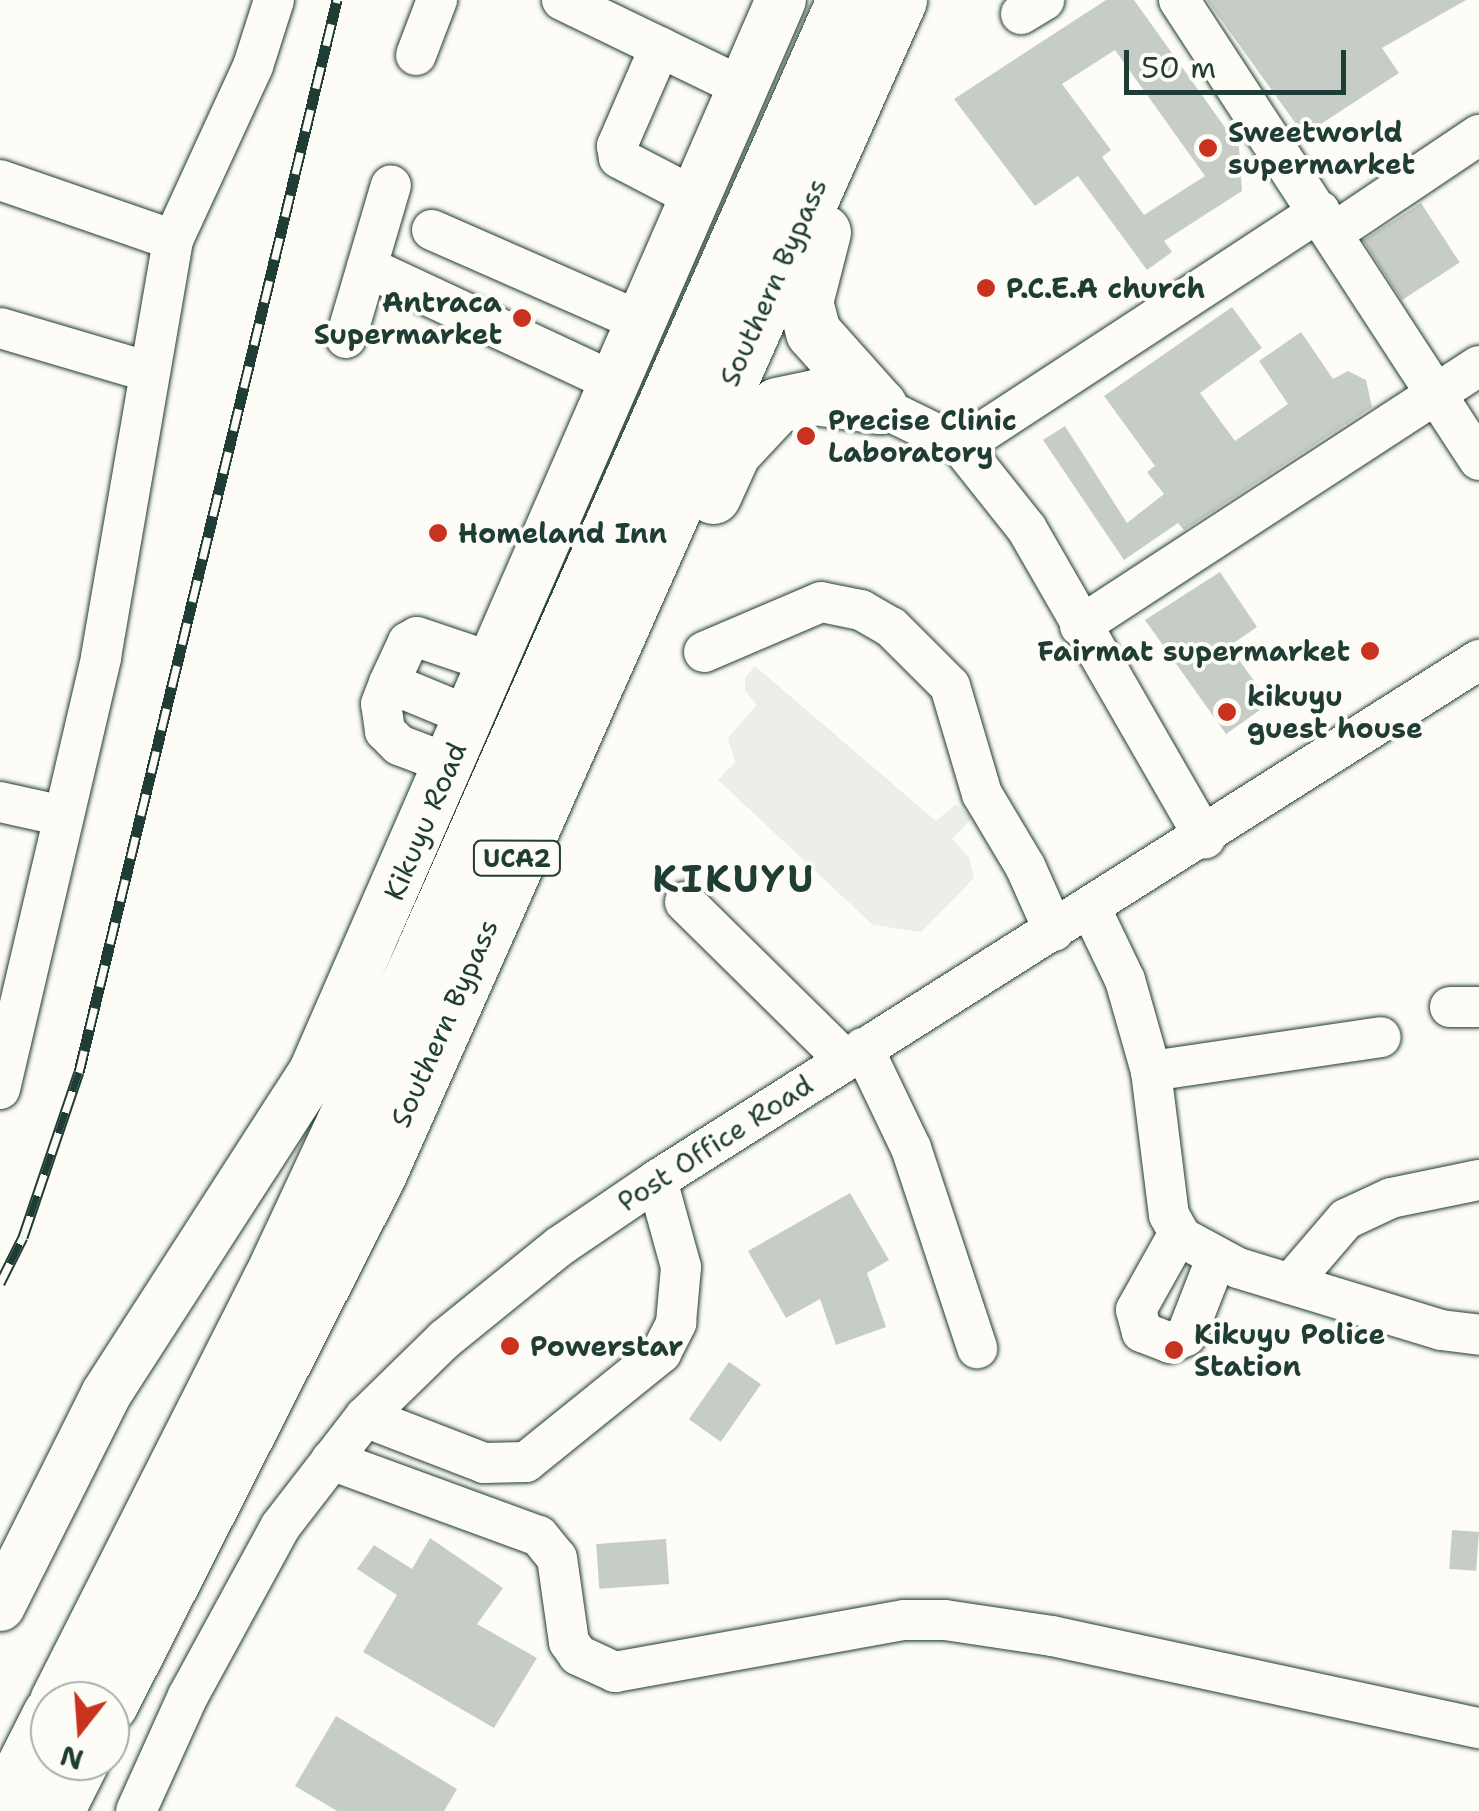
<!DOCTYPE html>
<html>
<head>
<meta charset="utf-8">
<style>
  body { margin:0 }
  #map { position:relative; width:1479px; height:1811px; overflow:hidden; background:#fdfcf7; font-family:"Shantell Sans",sans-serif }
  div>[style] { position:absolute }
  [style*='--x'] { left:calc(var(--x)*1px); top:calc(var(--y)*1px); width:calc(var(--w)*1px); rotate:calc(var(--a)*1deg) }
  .built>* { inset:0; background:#eceee9 }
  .building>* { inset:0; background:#c6cdc7; transform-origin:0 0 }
  .roads { filter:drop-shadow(0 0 2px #1f3d34) drop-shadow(0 0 2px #1f3d34) }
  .minor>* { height:40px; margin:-20px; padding:0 20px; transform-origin:20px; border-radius:20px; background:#fdfcf7 }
  .major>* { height:50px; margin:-25px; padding:0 25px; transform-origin:25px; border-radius:25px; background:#fdfcf7 }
  .highway>* { height:55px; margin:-27.5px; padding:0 27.5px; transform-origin:27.5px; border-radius:27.5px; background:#fdfcf7 }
  .rail>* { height:11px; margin-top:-5.5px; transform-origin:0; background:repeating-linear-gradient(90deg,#fdfcf7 0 22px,#1f3d34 0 44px); box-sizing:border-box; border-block:2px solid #1f3d34 }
  .dots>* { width:28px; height:28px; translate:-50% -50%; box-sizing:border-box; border:5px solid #fdfcf7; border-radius:50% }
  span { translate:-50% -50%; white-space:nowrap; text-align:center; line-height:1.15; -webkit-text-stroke:8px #fdfcf7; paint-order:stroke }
  .shield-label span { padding:2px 8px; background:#fdfcf7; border:2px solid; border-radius:8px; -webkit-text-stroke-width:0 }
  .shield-label { font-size:25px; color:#1f3d34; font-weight:700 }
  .poi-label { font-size:28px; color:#1f3d34; font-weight:700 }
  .left { translate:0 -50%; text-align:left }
  .right { translate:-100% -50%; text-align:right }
  .street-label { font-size:28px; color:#1f3d34 }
  .district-label { font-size:38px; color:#1f3d34; font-weight:700; letter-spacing:2.5px }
  .north { position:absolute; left:30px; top:1681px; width:100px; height:100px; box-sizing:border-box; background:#fdfcf7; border:2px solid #a4b0a9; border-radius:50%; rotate:197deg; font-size:28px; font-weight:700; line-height:40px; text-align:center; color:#1f3d34 }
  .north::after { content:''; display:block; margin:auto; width:35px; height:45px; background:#c8321e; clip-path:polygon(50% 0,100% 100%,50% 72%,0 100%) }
  .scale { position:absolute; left:1124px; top:50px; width:222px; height:45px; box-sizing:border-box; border:5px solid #1f3d34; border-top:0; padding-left:12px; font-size:30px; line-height:35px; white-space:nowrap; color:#1f3d34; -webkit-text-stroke:8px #fdfcf7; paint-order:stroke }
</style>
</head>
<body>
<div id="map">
  <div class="built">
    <div style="clip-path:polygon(755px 666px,936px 821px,956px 804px,972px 818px,952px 839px,969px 857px,974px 878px,921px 932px,873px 925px,718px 780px,735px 762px,728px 738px,757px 705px,745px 691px,745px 678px)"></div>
  </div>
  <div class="building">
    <div style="clip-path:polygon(evenodd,1106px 0,1134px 0,1239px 147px,1242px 191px,1164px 241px,1172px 252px,1147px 270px,1078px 176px,1035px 206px,954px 99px,1106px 0,1115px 50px,1205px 176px,1144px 215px,1102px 157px,1111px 150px,1062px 84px,1115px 50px)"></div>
    <div style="clip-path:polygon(1207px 0,1466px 0,1382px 48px,1399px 73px,1304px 135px)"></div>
    <div style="left:1421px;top:203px;width:71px;height:69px;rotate:57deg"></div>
    <div style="clip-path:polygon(1232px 307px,1262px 348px,1200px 393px,1235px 441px,1288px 404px,1259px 361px,1301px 332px,1333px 379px,1348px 371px,1366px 380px,1372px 407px,1184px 530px,1178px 523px,1124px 560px,1043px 440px,1065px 426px,1127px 523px,1164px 494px,1147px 472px,1155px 466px,1104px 396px)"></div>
    <div style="clip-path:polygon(1220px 572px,1257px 627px,1229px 646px,1270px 703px,1226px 734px,1145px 620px)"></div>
    <div style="clip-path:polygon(850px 1193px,889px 1260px,867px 1273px,886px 1327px,836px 1345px,820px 1299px,786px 1318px,748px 1251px)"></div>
    <div style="left:729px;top:1362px;width:39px;height:70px;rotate:35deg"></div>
    <div style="left:1452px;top:1530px;width:27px;height:39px;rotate:4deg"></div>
    <div style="clip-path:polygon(430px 1538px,503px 1588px,477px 1624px,537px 1658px,494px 1728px,363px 1652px,397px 1595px,357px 1569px,374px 1545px,412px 1569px)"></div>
    <div style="left:666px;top:1539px;width:45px;height:70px;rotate:86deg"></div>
    <div style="clip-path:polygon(336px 1716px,457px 1789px,444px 1811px,337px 1811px,295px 1786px)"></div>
  </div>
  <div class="roads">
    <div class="minor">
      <div style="--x:562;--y:0;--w:200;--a:25.8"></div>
      <div style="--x:1179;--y:0;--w:549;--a:56.89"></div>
      <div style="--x:1021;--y:14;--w:27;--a:-31"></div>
      <div style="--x:660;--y:47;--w:108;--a:113.5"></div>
      <div style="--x:617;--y:146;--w:12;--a:81"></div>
      <div style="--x:619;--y:158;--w:85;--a:27.5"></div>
      <div style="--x:416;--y:55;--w:59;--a:-69.1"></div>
      <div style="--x:0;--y:180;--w:183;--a:19.1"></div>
      <div style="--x:432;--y:230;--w:226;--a:23.7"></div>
      <div style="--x:1333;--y:233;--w:176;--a:-33.9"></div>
      <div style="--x:367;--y:267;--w:270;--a:25"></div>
      <div style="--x:0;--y:328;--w:152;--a:16.4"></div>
      <div style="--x:346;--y:338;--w:159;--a:-73.6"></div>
      <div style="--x:879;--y:406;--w:91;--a:26"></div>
      <div style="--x:961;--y:446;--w:106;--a:51.5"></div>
      <div style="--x:1027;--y:529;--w:357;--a:60.1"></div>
      <div style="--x:961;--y:446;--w:429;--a:-33.2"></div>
      <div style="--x:1080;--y:626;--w:476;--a:-33.1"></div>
      <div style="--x:704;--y:652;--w:127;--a:-23.1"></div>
      <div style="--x:821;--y:602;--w:41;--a:11.3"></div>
      <div style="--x:861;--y:610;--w:34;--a:30"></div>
      <div style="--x:891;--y:627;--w:83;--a:45"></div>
      <div style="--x:950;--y:686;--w:113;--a:73.5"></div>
      <div style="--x:982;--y:794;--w:84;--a:59.2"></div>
      <div style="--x:1025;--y:866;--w:71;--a:66"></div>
      <div style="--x:389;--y:683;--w:87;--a:22.4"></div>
      <div style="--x:449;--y:764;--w:53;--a:-159.2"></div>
      <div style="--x:399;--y:745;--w:20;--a:-135"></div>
      <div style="--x:385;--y:731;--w:27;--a:-98"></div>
      <div style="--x:381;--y:704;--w:22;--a:-69"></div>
      <div style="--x:389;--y:683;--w:45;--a:-65.1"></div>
      <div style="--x:408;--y:642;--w:10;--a:-29"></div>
      <div style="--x:417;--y:637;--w:78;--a:18.7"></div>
      <div style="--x:0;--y:802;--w:65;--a:12.5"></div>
      <div style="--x:685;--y:902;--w:225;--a:44.6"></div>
      <div style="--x:1090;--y:907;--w:81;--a:64.4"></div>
      <div style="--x:1125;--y:980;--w:95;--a:74.1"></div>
      <div style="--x:1151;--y:1071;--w:145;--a:82.9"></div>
      <div style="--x:1169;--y:1215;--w:25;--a:61"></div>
      <div style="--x:1181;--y:1237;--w:65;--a:28.5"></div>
      <div style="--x:1238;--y:1268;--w:212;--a:17"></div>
      <div style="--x:1441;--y:1330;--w:38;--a:7"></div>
      <div style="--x:1450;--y:1007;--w:29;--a:0"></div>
      <div style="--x:863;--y:1048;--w:111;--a:64.4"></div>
      <div style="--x:911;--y:1148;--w:211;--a:71.7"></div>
      <div style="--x:1151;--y:1071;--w:232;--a:-8.4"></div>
      <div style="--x:0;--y:1089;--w:444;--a:-76.8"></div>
      <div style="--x:101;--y:657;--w:423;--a:-80.2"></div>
      <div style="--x:173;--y:240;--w:192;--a:-65.3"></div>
      <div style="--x:253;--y:66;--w:69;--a:-72.3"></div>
      <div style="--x:1179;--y:1233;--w:88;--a:119.2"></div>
      <div style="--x:1136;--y:1310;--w:23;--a:75"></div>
      <div style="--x:1142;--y:1332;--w:30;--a:21"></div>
      <div style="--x:1170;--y:1343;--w:17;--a:-24"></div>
      <div style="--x:1186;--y:1336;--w:83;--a:-68.7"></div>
      <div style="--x:1290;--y:1284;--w:86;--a:-49.3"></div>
      <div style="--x:1346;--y:1219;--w:50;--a:-25"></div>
      <div style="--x:1391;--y:1198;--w:90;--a:-11.6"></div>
      <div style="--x:365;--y:1417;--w:128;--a:21.1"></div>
      <div style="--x:484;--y:1463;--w:42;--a:-1.4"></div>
      <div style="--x:526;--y:1462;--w:174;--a:-38.9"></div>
      <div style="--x:661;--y:1353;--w:34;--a:-63"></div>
      <div style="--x:676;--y:1323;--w:56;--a:-84.9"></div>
      <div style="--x:681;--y:1267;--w:90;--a:-105.4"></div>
      <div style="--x:331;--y:1460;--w:221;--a:20.1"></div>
      <div style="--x:539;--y:1536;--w:28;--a:51"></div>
      <div style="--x:557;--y:1558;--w:85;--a:81.9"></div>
      <div style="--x:569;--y:1642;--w:16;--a:55"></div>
      <div style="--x:578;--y:1655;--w:41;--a:24.7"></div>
      <div style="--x:615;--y:1672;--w:294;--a:-10.2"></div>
      <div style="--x:904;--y:1620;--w:41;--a:0"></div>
      <div style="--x:945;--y:1620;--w:108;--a:8.5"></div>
      <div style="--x:1052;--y:1636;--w:437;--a:12.2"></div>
      <div style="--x:136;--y:1811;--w:126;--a:-65.7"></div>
      <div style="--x:188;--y:1696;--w:192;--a:-61.4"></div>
      <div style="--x:280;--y:1527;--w:139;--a:-52.3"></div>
      <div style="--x:365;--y:1417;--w:112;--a:-44.3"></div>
      <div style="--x:445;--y:1339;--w:148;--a:-39"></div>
      <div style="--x:560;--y:1246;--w:117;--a:-34.2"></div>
      <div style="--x:657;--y:1180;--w:973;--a:-32.32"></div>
    </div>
    <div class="major">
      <div style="--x:0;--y:1606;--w:237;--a:-63.4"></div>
      <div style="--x:106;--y:1394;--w:384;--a:-57.2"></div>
      <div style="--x:314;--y:1071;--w:1168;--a:-66.44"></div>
    </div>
    <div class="highway">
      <div style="--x:823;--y:232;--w:72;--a:104.4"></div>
      <div style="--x:805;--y:302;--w:31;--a:75"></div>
      <div style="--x:813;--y:332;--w:99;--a:48.3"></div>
      <div style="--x:713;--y:496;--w:48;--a:-65.6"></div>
      <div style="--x:733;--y:452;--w:64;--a:-46.9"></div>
      <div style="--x:777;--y:405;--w:38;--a:-12"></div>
      <div style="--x:814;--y:397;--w:66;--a:7.9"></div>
      <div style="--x:57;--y:1701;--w:474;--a:-63.2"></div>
      <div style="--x:271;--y:1278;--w:365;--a:-65"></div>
      <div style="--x:425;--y:947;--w:1036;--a:-66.13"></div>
      <div style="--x:110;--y:1704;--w:595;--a:-63.13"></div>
      <div style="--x:379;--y:1173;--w:1283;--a:-66.09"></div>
      <div style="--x:1;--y:1811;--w:109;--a:-63.2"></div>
      <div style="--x:56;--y:1811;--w:56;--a:-63.4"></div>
    </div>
  </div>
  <div class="rail">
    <div style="--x:0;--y:1283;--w:51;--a:-63.4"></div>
    <div style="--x:23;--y:1237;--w:174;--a:-71.3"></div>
    <div style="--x:79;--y:1072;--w:1103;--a:-76.47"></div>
  </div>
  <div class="dots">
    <div style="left:1208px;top:148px;background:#c8321e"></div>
    <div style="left:986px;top:288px;background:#c8321e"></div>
    <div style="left:522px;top:318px;background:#c8321e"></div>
    <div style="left:806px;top:436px;background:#c8321e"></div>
    <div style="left:438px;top:533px;background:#c8321e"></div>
    <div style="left:1370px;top:651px;background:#c8321e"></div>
    <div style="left:1227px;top:712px;background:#c8321e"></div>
    <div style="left:510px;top:1346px;background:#c8321e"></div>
    <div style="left:1174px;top:1350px;background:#c8321e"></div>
  </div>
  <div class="shield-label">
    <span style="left:517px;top:858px">UCA2</span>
  </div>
  <div class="poi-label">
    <span class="left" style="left:1228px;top:148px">Sweetworld<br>supermarket</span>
    <span class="left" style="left:1006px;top:288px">P.C.E.A church</span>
    <span class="right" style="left:502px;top:318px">Antraca<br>Supermarket</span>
    <span class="left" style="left:828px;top:436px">Precise Clinic<br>Laboratory</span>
    <span class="left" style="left:458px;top:533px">Homeland Inn</span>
    <span class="right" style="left:1350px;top:651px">Fairmat supermarket</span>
    <span class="left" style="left:1247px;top:712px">kikuyu<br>guest house</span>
    <span class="left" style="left:1194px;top:1350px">Kikuyu Police<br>Station</span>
    <span class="left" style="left:530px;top:1346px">Powerstar</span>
  </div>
  <div class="street-label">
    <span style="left:773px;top:282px;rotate:-66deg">Southern Bypass</span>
    <span style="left:425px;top:821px;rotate:-67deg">Kikuyu Road</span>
    <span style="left:444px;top:1023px;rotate:-66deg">Southern Bypass</span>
    <span style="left:715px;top:1143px;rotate:-33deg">Post Office Road</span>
  </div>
  <div class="district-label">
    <span style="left:734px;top:879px">KIKUYU</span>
  </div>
  <div class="north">N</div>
  <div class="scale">50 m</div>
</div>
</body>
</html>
